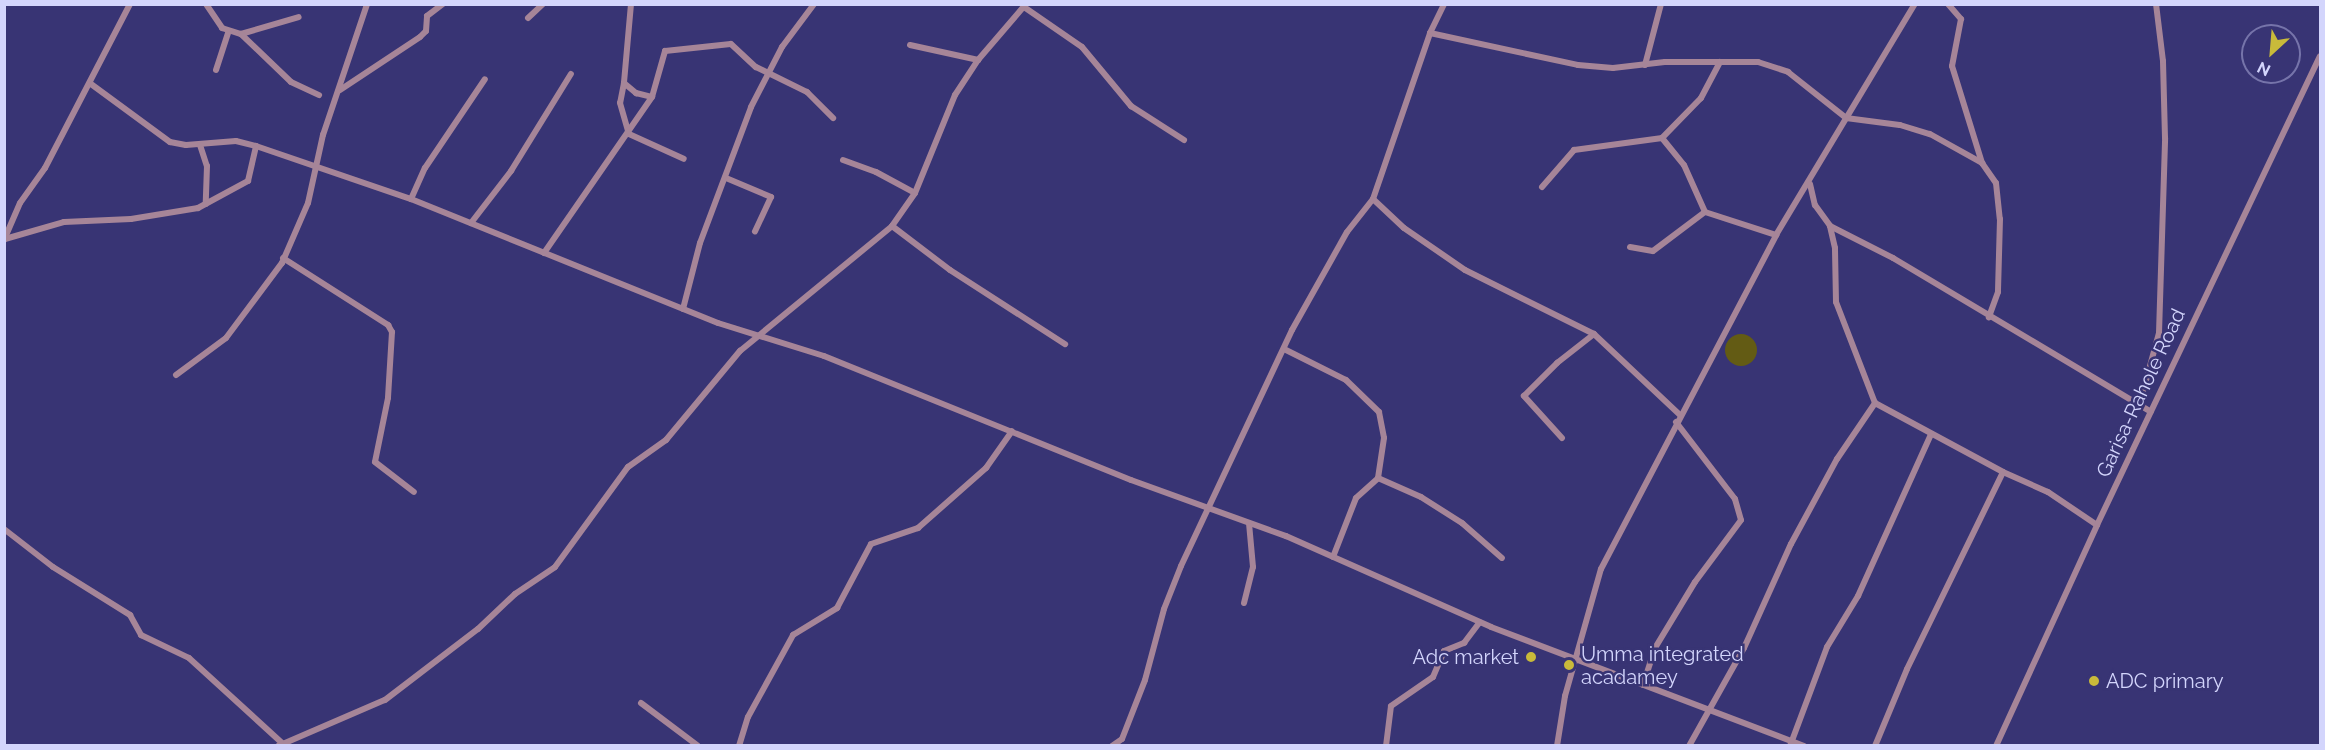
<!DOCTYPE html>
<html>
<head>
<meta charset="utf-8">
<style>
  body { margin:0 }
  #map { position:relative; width:2325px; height:750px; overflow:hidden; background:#383474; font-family:Raleway,sans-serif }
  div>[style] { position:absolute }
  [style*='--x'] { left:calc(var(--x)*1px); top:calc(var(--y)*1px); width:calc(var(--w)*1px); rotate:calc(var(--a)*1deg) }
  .green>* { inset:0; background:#635b14 }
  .round { border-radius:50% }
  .minor>* { height:6px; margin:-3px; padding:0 3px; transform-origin:3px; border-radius:3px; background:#a68598 }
  .dots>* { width:16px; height:16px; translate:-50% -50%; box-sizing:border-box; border:3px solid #383474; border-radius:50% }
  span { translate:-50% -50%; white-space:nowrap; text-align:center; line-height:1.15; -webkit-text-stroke:5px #383474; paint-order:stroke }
  .street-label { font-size:20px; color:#d3d5fc }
  .poi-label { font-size:20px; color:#d3d5fc }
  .left { translate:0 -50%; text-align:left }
  .right { translate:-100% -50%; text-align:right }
  .frame { position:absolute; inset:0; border:6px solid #d3d5fc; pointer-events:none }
  .north { position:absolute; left:2241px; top:24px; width:60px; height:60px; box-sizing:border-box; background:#383474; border:2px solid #7674aa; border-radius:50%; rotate:206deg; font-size:16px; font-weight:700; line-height:24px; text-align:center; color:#d3d5fc }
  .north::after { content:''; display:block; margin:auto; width:21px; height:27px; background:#c9ba3a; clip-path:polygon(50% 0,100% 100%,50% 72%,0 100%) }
</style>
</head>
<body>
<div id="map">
  <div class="green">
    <div class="round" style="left:1725px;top:334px;width:32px;height:32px"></div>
  </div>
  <div class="minor">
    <div style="--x:206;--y:4;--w:29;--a:56"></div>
    <div style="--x:222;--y:28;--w:20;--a:18"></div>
    <div style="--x:241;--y:34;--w:60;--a:-16.3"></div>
    <div style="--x:631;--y:4;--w:79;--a:95.1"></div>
    <div style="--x:624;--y:83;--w:16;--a:40"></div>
    <div style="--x:636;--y:93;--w:16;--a:14"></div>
    <div style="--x:1948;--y:4;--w:20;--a:49"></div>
    <div style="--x:1961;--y:19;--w:48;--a:100.8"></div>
    <div style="--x:1952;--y:66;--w:102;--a:72.8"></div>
    <div style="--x:1024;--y:7;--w:70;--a:34.6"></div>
    <div style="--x:1082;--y:47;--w:77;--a:50.3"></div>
    <div style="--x:1131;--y:106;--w:63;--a:32.7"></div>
    <div style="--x:528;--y:18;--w:21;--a:-43"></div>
    <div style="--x:1430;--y:33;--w:32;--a:-64"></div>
    <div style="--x:241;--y:34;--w:69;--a:43.8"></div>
    <div style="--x:291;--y:82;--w:31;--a:25"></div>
    <div style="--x:910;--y:45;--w:70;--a:12.4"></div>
    <div style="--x:1720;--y:62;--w:41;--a:117.8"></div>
    <div style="--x:1701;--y:98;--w:56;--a:134.3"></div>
    <div style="--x:1662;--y:138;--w:35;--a:51"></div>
    <div style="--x:1684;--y:165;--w:51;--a:65.9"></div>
    <div style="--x:1705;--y:212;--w:75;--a:17.9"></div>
    <div style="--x:1645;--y:65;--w:63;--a:-75.3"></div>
    <div style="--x:216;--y:70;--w:40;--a:-72"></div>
    <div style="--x:624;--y:83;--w:20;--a:101"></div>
    <div style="--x:620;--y:103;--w:32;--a:74"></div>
    <div style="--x:629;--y:134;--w:60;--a:24.4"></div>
    <div style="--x:91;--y:84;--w:98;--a:36.3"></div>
    <div style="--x:170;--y:142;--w:16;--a:11"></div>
    <div style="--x:186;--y:145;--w:50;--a:-4.6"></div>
    <div style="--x:236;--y:141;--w:21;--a:14"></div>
    <div style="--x:256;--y:146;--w:164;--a:18.9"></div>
    <div style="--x:411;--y:199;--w:331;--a:22"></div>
    <div style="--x:718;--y:323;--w:111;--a:17.3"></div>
    <div style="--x:824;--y:356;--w:331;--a:22"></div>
    <div style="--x:1131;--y:480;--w:165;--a:19.9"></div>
    <div style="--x:1286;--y:536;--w:224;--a:23.9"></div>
    <div style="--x:1491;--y:627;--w:335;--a:20.8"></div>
    <div style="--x:340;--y:90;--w:96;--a:-33.5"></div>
    <div style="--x:420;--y:37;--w:8;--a:-45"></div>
    <div style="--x:426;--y:31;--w:15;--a:-86"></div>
    <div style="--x:427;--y:16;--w:20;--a:-37"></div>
    <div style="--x:200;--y:145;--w:22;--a:72"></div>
    <div style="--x:207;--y:166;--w:38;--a:92"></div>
    <div style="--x:843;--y:160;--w:35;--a:20"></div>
    <div style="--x:876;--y:172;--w:44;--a:28.3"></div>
    <div style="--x:726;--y:178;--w:49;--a:22.9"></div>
    <div style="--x:771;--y:197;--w:38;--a:115"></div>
    <div style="--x:1810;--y:184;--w:22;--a:77"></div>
    <div style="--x:1815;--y:205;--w:26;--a:54"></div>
    <div style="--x:1830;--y:226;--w:71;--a:26.9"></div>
    <div style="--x:1893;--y:258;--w:300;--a:30.8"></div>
    <div style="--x:1542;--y:187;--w:49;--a:-49.1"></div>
    <div style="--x:1574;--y:150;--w:89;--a:-7.8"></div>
    <div style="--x:411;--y:199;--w:34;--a:-66"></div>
    <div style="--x:425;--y:168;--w:107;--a:-56"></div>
    <div style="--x:1373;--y:199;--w:42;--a:43.1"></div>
    <div style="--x:1404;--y:228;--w:74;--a:34.5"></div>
    <div style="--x:1465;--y:270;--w:144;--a:26.4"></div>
    <div style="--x:1594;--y:334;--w:118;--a:43.3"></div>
    <div style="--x:471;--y:223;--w:66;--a:-52.4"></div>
    <div style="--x:511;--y:171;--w:114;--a:-58.3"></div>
    <div style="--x:892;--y:226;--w:73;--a:37.2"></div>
    <div style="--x:950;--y:270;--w:137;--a:32.8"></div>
    <div style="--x:5;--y:239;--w:61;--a:-16.1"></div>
    <div style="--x:64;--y:222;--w:67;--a:-2.6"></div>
    <div style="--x:131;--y:219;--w:68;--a:-9.3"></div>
    <div style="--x:198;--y:208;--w:57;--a:-28.4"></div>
    <div style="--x:248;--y:181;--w:36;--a:-77"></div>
    <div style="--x:4;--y:240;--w:40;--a:-66.6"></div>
    <div style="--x:20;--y:203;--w:43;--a:-54.5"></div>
    <div style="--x:45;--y:168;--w:185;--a:-62.6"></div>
    <div style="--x:1630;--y:247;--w:23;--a:10"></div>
    <div style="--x:1653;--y:251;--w:65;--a:-36.9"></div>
    <div style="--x:544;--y:253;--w:190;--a:-55.3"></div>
    <div style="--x:652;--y:97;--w:48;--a:-74.2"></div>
    <div style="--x:665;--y:51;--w:66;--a:-6.1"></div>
    <div style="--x:731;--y:44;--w:34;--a:43"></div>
    <div style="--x:756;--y:67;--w:57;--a:26.1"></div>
    <div style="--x:807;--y:92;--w:37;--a:45"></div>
    <div style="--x:283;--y:258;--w:125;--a:32.5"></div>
    <div style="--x:388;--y:325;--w:8;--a:60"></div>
    <div style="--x:392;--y:332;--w:66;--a:93.5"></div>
    <div style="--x:388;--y:398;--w:65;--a:101.5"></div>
    <div style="--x:375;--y:462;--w:49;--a:37.6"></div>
    <div style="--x:683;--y:309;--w:68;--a:-75.6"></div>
    <div style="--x:700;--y:243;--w:145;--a:-69.4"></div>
    <div style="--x:751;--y:107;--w:68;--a:-62.7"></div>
    <div style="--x:782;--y:47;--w:54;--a:-53.3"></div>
    <div style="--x:1284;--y:349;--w:69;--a:26.6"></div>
    <div style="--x:1346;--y:380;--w:46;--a:44.1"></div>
    <div style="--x:1379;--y:412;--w:26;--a:79"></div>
    <div style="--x:1384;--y:438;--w:40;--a:98.5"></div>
    <div style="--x:176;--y:375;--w:62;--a:-36.5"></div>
    <div style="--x:226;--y:338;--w:94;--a:-53.3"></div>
    <div style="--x:282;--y:263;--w:65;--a:-66.6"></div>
    <div style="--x:308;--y:203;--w:70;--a:-77.6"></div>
    <div style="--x:323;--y:135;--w:138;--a:-71.4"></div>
    <div style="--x:1875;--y:403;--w:145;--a:28.3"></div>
    <div style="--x:2003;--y:472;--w:49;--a:24"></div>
    <div style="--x:2048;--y:492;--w:59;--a:34"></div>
    <div style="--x:2139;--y:406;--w:76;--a:-74.7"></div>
    <div style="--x:2159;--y:333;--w:195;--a:-88.2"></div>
    <div style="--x:2165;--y:138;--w:77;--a:-91.5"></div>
    <div style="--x:2163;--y:61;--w:57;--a:-97"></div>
    <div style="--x:1562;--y:438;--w:57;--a:-132.1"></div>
    <div style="--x:1524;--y:396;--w:47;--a:-45"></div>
    <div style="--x:1557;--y:363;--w:47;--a:-38.1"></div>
    <div style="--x:4;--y:529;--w:62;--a:37.8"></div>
    <div style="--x:53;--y:567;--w:91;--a:31.9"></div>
    <div style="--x:130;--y:615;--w:23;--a:61"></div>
    <div style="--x:141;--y:635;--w:53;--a:25.6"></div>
    <div style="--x:189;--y:658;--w:126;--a:42.4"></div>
    <div style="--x:1333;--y:557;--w:63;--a:-68.7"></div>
    <div style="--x:1356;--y:498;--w:30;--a:-42"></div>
    <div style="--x:1378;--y:478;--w:47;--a:23.8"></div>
    <div style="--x:1421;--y:497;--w:49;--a:32.4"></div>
    <div style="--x:1462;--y:523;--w:53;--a:41.2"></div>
    <div style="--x:1244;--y:603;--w:37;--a:-76"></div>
    <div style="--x:1253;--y:567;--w:44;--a:-95.2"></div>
    <div style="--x:1643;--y:685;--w:39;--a:-72"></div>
    <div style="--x:1655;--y:648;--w:77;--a:-58.8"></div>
    <div style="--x:1695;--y:582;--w:77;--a:-53.4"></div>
    <div style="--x:1741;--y:520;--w:22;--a:-106"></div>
    <div style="--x:1735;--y:499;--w:97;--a:-127.5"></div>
    <div style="--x:641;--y:703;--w:71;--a:37"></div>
    <div style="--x:278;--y:746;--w:116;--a:-23.3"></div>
    <div style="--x:385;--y:700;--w:117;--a:-37.4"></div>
    <div style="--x:478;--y:629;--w:51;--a:-43.4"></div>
    <div style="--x:515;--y:594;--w:48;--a:-34"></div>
    <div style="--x:555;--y:567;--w:124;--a:-53.9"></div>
    <div style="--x:628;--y:467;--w:47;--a:-35.4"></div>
    <div style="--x:666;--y:440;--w:116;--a:-50.3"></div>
    <div style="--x:740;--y:351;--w:197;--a:-39.4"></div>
    <div style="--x:892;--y:226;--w:40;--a:-55.1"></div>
    <div style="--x:915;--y:193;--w:106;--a:-67.8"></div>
    <div style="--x:955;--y:95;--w:42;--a:-56.7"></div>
    <div style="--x:978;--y:60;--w:74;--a:-49.4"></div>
    <div style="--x:739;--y:746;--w:30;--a:-73"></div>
    <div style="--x:748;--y:717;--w:94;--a:-61.2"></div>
    <div style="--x:793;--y:635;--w:52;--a:-31.5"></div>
    <div style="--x:837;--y:608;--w:72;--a:-62"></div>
    <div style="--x:871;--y:544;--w:50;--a:-18.8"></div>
    <div style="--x:918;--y:528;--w:91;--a:-41.4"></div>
    <div style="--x:986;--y:468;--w:45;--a:-54.9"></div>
    <div style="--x:1112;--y:746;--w:12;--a:-35"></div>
    <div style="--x:1122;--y:739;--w:63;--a:-68.7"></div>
    <div style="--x:1145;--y:680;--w:73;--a:-75"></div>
    <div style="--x:1164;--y:609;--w:46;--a:-68.4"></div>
    <div style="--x:1181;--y:566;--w:261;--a:-64.8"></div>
    <div style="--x:1292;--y:330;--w:112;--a:-60.7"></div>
    <div style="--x:1347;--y:232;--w:42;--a:-51.8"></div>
    <div style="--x:1373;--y:199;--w:176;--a:-71"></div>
    <div style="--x:1430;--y:33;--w:151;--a:12.2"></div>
    <div style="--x:1578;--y:65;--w:35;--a:5"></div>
    <div style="--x:1613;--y:68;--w:52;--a:-6.6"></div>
    <div style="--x:1665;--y:62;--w:93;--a:0"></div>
    <div style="--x:1758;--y:62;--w:32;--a:18"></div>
    <div style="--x:1788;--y:72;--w:74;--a:38.4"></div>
    <div style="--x:1846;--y:118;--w:54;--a:7.4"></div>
    <div style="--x:1900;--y:125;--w:31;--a:17"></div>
    <div style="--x:1930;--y:134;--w:60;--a:29.1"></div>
    <div style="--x:1982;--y:163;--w:24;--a:55"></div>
    <div style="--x:1996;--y:183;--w:36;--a:84"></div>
    <div style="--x:2000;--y:219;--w:73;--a:91.6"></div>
    <div style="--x:1998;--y:292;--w:27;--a:110"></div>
    <div style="--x:1386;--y:746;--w:40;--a:-82.9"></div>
    <div style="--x:1391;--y:706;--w:51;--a:-34.6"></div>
    <div style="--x:1433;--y:677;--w:28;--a:-67"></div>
    <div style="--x:1444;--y:651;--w:22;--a:-22"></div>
    <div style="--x:1464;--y:643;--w:26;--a:-53"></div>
    <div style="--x:1557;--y:746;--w:51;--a:-80.9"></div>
    <div style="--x:1565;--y:696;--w:132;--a:-74.2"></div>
    <div style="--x:1601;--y:569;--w:377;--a:-62.3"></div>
    <div style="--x:1776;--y:235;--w:270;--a:-59"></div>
    <div style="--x:1689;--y:746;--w:112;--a:-60.7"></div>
    <div style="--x:1744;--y:648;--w:114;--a:-65.7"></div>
    <div style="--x:1791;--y:544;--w:97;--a:-61.6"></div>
    <div style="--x:1837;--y:459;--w:68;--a:-55.8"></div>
    <div style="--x:1875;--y:403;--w:108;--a:-111.1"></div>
    <div style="--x:1836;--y:302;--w:54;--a:-91.1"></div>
    <div style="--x:1835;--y:248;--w:23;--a:-103"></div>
    <div style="--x:1790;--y:746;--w:106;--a:-69.5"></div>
    <div style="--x:1827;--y:647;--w:60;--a:-58.7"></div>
    <div style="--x:1858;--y:596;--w:178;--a:-65.7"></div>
    <div style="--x:1875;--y:746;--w:83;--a:-67.4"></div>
    <div style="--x:1907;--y:669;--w:219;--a:-64"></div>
    <div style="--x:1996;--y:746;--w:243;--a:-65.4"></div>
    <div style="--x:2097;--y:525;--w:519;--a:-64.57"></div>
  </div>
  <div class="dots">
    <div style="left:1531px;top:657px;background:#c9ba3a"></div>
    <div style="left:1569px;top:665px;background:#c9ba3a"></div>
    <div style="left:2094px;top:681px;background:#c9ba3a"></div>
  </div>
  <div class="street-label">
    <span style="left:2141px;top:393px;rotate:-65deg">Garisa-Rahole Road</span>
  </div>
  <div class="poi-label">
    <span class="left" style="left:1581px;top:666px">Umma integrated<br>acadamey</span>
    <span class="right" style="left:1519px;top:657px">Adc market</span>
    <span class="left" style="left:2106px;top:681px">ADC primary</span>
  </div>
  <div class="frame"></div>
  <div class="north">N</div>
</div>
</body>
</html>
